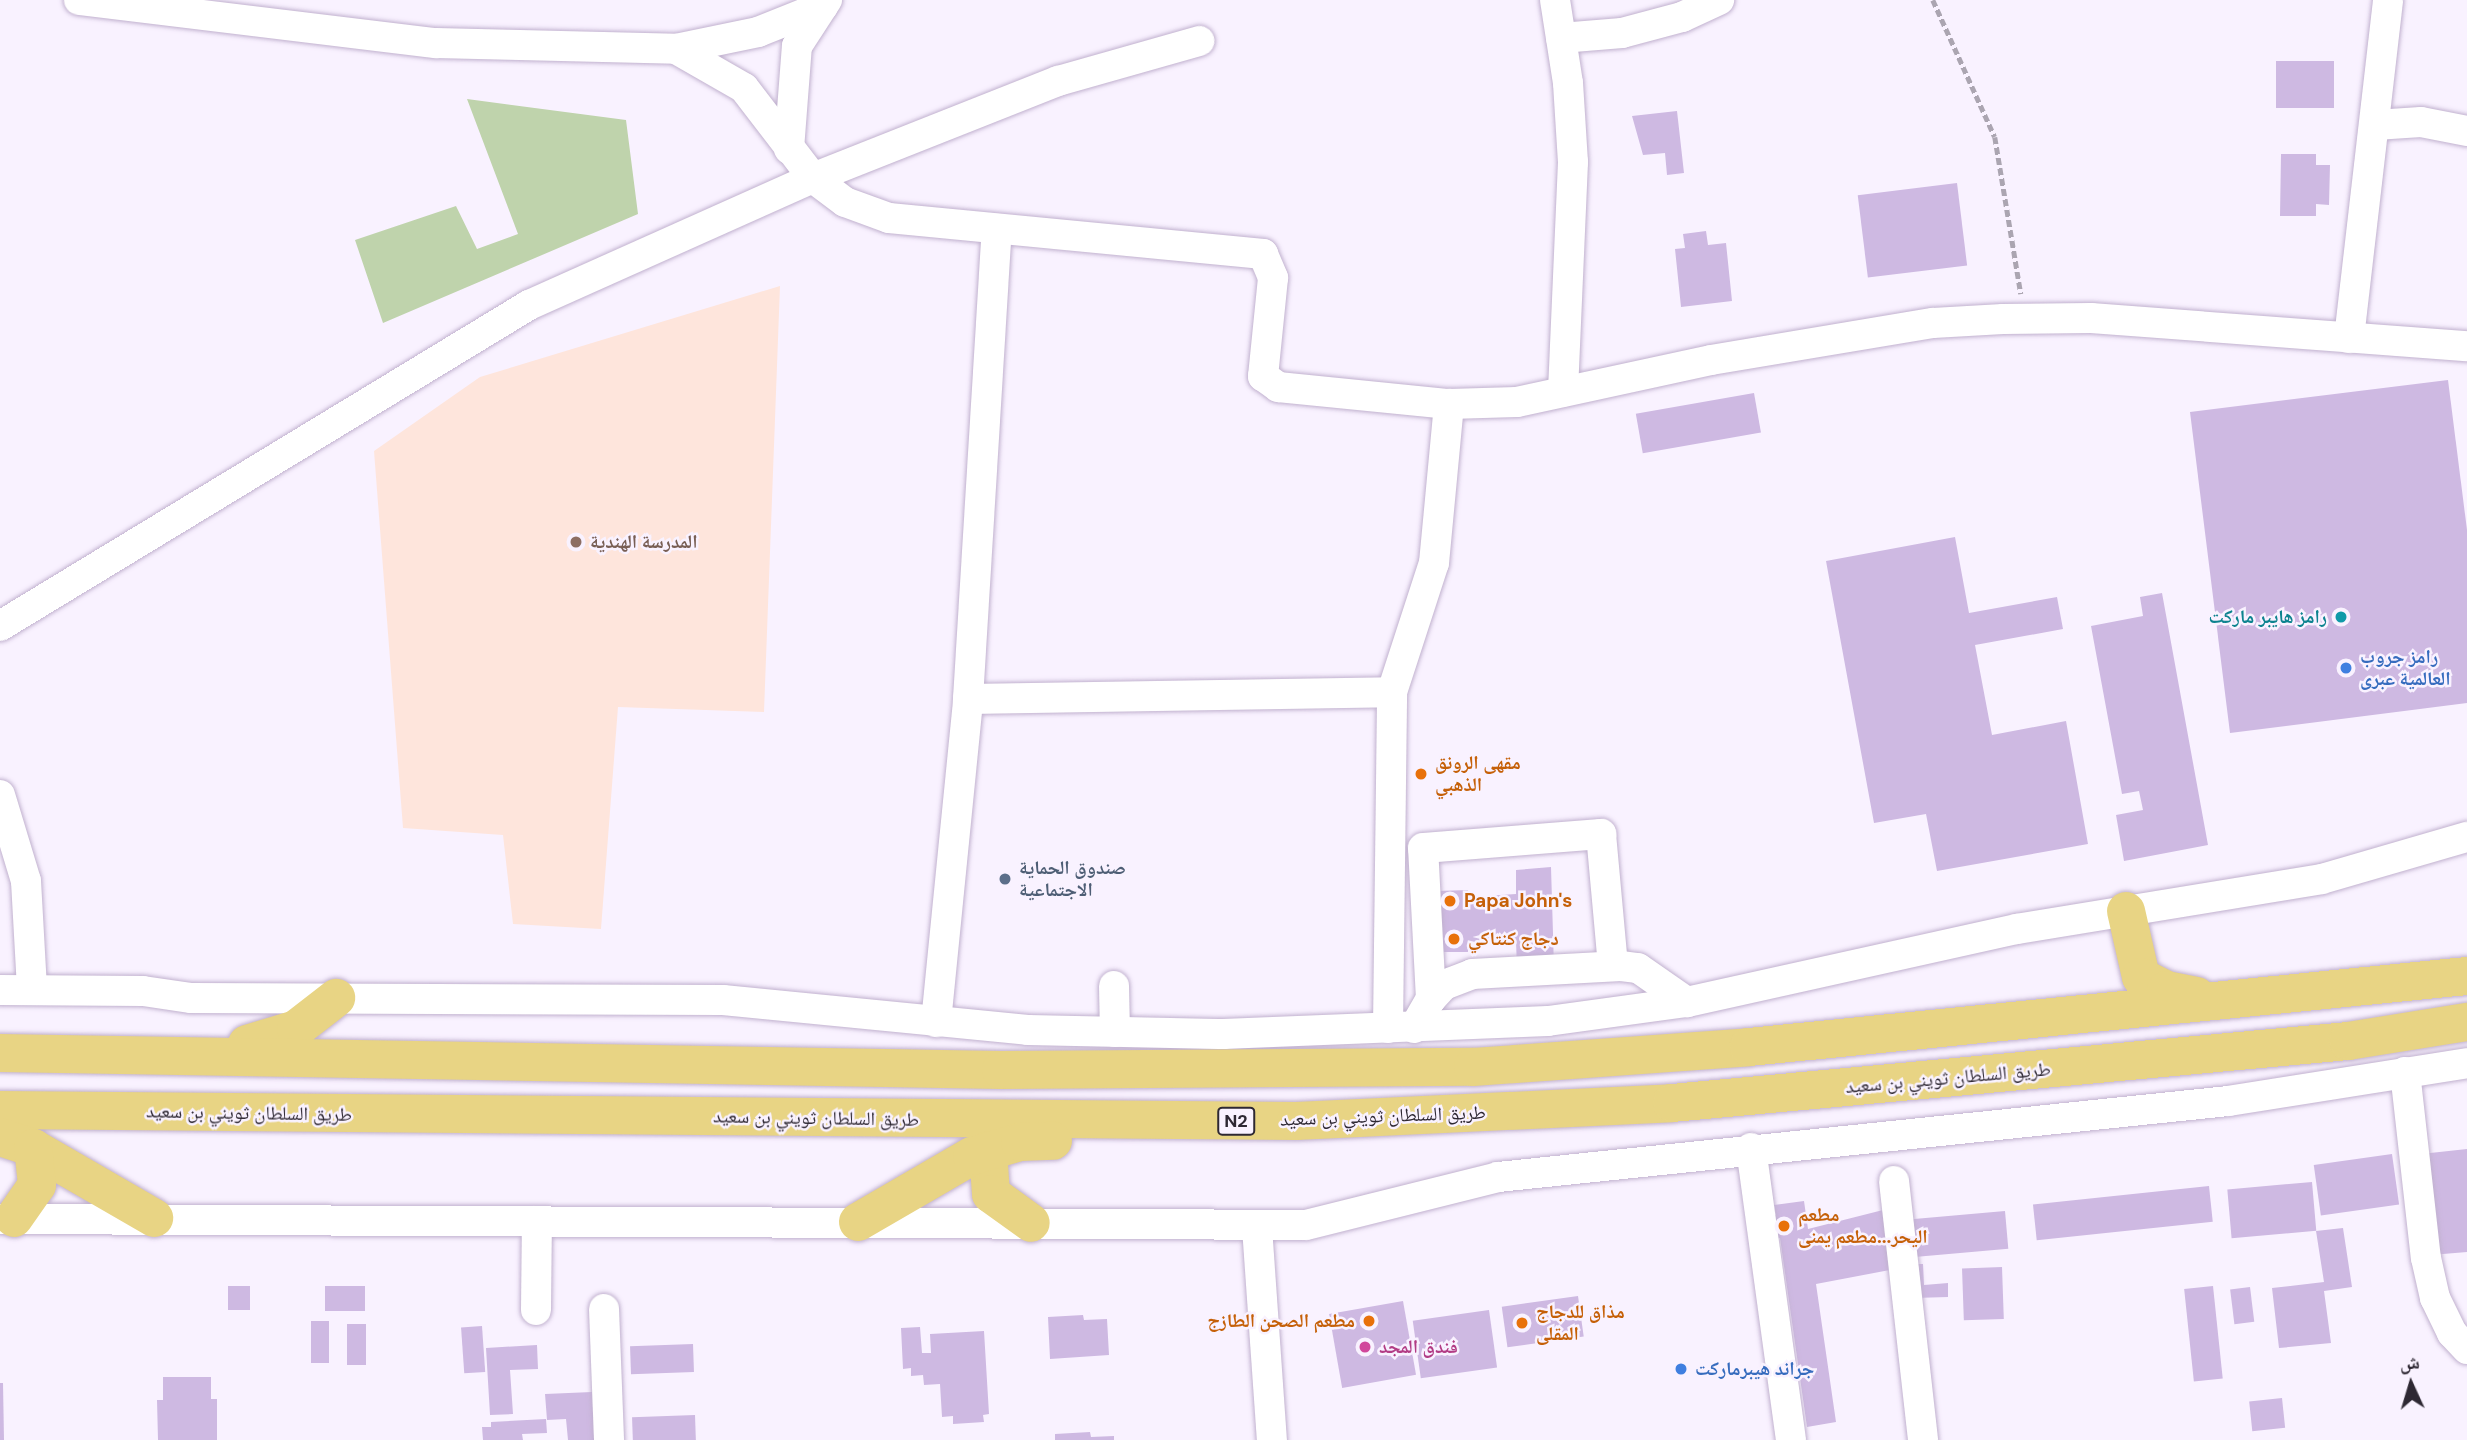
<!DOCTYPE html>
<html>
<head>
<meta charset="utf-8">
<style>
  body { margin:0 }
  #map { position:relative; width:2467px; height:1440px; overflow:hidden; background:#f9f2ff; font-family:"DM Sans","Noto Naskh Arabic",sans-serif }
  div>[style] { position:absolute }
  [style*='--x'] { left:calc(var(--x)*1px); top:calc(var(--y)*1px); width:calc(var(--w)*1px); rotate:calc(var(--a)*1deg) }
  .education>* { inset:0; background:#fee5dc }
  .green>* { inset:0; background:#bfd3ac }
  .building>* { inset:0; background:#ceb9e2; transform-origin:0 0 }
  .path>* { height:4.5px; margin-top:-2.25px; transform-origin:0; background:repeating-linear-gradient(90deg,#aba5b1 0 7px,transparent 0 10.5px) }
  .roads { filter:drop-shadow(0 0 2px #c1b1cf) drop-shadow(0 0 2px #c1b1cf) }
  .minor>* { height:30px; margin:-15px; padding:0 15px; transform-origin:15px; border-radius:15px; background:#fff }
  .highway>* { height:38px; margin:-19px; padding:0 19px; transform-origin:19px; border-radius:19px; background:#e8d484 }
  .dots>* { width:19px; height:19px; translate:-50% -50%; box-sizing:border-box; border:4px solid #f9f2ff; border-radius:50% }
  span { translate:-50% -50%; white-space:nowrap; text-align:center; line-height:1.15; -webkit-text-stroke:5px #f9f2ff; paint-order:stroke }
  .shield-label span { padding:2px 5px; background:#f9f2ff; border:2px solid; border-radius:5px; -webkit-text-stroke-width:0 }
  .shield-label { font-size:18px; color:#2e2833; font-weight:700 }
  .education-label { font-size:19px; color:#785e54; font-weight:700 }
  .left { translate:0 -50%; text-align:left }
  .culture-label { font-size:19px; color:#0d838f; font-weight:700 }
  .right { translate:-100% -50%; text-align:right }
  .shop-label { font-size:19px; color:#366cbe; font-weight:700 }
  .food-label { font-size:19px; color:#c56008; font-weight:700 }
  .service-label { font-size:19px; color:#4e5e75; font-weight:700 }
  .street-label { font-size:19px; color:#2e2833 }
  .hotel-label { font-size:19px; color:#b23c85; font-weight:700 }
  .north { position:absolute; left:2376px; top:1349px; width:70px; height:70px; -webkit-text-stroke:5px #f9f2ff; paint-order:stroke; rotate:356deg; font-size:19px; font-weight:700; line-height:28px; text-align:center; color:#2e2833 }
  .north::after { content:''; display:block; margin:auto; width:24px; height:32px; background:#2e2833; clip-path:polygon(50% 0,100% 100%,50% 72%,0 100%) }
</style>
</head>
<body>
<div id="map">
  <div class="education">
    <div style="clip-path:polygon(780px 286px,764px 712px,618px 707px,601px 929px,513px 924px,503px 835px,403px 828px,374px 451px,480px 377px)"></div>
  </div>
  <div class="green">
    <div style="clip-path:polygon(467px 99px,626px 120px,638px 214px,383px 323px,355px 240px,456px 206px,477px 249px,518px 234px)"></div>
  </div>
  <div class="building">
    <div style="left:2334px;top:61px;width:47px;height:58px;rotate:90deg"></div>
    <div style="clip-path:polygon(1677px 111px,1684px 173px,1667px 175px,1665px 153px,1643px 155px,1632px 116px)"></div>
    <div style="clip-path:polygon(2281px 154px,2316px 154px,2316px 165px,2330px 165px,2329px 205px,2316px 204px,2316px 216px,2280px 216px)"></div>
    <div style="left:1957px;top:183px;width:83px;height:100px;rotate:83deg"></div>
    <div style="clip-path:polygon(1706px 231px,1708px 245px,1726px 243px,1732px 301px,1681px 307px,1675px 249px,1685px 248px,1683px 234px)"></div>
    <div style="clip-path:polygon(2448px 380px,2467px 530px,2467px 703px,2230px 733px,2190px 412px)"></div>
    <div style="left:1754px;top:393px;width:40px;height:120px;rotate:80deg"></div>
    <div style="clip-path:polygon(1955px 537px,1969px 613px,2057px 597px,2063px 629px,1975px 645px,1992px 735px,2066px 721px,2088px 844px,1937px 871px,1926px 814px,1874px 823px,1826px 561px)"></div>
    <div style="clip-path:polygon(2162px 593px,2208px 845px,2124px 861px,2116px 815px,2143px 810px,2139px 791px,2122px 794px,2091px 626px,2143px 616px,2140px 597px)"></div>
    <div style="clip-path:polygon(1551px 867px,1554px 967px,1517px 969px,1516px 941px,1468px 942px,1468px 952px,1438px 952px,1437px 891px,1468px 890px,1468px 897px,1516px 894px,1516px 870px)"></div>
    <div style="clip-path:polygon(2467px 1149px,2467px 1252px,2431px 1255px,2421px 1154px)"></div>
    <div style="left:2392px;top:1154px;width:51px;height:79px;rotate:82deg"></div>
    <div style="left:2312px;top:1182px;width:49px;height:85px;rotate:85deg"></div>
    <div style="left:2209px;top:1186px;width:36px;height:177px;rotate:84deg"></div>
    <div style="clip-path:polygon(1804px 1201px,1808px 1229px,1887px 1209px,1895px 1269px,1816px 1284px,1836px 1422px,1807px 1427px,1780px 1238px,1773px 1239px,1770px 1216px,1776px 1215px,1774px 1205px)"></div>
    <div style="left:2005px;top:1211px;width:38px;height:94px;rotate:85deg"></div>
    <div style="clip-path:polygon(2343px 1228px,2352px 1287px,2324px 1291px,2331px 1343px,2279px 1348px,2272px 1288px,2324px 1282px,2316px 1231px)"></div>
    <div style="clip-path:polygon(1912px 1264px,1923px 1264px,1924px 1285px,1948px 1283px,1948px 1297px,1914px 1298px)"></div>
    <div style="left:2002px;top:1267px;width:52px;height:40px;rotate:88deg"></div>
    <div style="left:228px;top:1286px;width:22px;height:24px"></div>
    <div style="left:365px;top:1286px;width:25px;height:40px;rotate:90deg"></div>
    <div style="left:2213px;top:1286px;width:93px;height:29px;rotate:84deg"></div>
    <div style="left:2250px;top:1287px;width:35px;height:20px;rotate:83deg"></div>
    <div style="left:1578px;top:1296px;width:41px;height:77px;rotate:82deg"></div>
    <div style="left:1403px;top:1301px;width:75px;height:75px;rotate:80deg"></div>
    <div style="left:1489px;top:1310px;width:58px;height:77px;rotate:82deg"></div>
    <div style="clip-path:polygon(1083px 1315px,1084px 1320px,1107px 1319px,1109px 1355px,1050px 1359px,1048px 1317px)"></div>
    <div style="left:311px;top:1321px;width:18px;height:42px"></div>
    <div style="left:347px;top:1324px;width:19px;height:41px"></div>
    <div style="left:482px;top:1326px;width:46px;height:21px;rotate:86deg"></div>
    <div style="clip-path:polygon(920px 1327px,922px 1353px,931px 1353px,930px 1334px,984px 1331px,989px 1414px,983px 1415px,984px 1422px,953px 1424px,953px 1416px,942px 1417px,940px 1384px,924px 1385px,923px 1375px,911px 1376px,911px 1368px,903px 1369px,901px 1328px)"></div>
    <div style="left:693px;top:1344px;width:28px;height:63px;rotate:88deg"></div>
    <div style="clip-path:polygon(537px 1345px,538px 1369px,510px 1370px,513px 1414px,490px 1415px,486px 1348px)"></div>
    <div style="clip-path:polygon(163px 1377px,211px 1377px,211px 1399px,217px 1399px,217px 1440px,158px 1440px,157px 1400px,163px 1400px)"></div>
    <div style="clip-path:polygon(0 1383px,3px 1383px,4px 1440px,0 1440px)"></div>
    <div style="clip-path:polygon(592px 1392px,594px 1440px,568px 1440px,566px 1419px,547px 1420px,545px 1394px)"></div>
    <div style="left:2282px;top:1398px;width:30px;height:33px;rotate:84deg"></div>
    <div style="left:695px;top:1415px;width:25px;height:63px;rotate:88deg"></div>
    <div style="clip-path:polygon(546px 1419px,547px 1433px,522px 1434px,523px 1440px,483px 1440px,482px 1427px,491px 1427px,491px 1422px)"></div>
    <div style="clip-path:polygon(1090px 1432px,1091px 1437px,1114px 1436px,1114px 1440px,1055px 1440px,1055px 1434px)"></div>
  </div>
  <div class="path">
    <div style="--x:1933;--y:0;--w:150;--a:65.7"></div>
    <div style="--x:1995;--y:137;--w:159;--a:80.6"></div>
  </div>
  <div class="roads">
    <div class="minor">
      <div style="--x:79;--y:0;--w:360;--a:6.9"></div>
      <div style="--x:436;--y:43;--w:240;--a:1.4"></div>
      <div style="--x:676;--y:49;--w:78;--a:29.8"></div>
      <div style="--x:744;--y:88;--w:113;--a:52.5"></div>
      <div style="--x:813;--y:178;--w:40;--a:37"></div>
      <div style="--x:845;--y:202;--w:47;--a:20"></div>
      <div style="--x:889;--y:218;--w:376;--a:5.5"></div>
      <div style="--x:1263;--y:254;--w:26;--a:67"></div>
      <div style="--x:1273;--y:278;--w:99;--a:95.8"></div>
      <div style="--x:1263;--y:376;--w:19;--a:36"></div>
      <div style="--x:1278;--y:387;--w:172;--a:5.7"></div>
      <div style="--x:1449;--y:404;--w:68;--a:-1.7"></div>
      <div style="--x:1517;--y:402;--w:198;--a:-12.2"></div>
      <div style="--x:1711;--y:360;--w:225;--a:-9.5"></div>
      <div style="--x:1933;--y:323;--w:70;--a:-3.3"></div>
      <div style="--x:2003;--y:319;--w:88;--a:-0.7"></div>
      <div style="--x:2091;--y:318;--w:377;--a:4.3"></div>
      <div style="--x:1555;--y:0;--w:84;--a:81.1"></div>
      <div style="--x:1568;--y:83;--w:79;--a:86.4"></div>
      <div style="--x:1573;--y:162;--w:230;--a:92.5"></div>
      <div style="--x:1561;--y:38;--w:61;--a:-4.7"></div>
      <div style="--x:1622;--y:33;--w:62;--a:-14.9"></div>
      <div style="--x:1682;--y:17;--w:41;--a:-24.7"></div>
      <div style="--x:676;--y:49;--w:84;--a:-11.7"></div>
      <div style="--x:758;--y:32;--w:70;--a:-21.8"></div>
      <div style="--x:2375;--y:125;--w:46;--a:-3.7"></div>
      <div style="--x:2421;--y:122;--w:47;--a:11.1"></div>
      <div style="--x:789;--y:149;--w:103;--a:-85.6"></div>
      <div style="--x:797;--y:46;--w:55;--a:-56.9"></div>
      <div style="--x:2349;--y:338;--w:340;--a:-83.4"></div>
      <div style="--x:0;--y:626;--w:619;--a:-31.25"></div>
      <div style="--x:529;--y:305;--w:311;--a:-24.1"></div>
      <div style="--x:813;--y:178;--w:264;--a:-21.6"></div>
      <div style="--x:1058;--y:81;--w:147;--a:-15.8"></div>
      <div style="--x:968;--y:699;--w:424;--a:-0.9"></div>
      <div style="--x:0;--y:795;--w:90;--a:73.2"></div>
      <div style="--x:26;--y:881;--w:109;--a:86.8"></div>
      <div style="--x:1114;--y:986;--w:46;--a:88.8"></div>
      <div style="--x:0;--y:990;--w:143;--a:0.4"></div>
      <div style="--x:143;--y:991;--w:49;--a:8.3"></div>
      <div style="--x:191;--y:998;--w:532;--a:0.22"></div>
      <div style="--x:723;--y:1000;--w:306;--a:5.6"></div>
      <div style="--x:1028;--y:1030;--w:195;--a:1.2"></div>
      <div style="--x:1223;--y:1034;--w:325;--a:-2.3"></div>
      <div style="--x:1548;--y:1021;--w:140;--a:-7.8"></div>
      <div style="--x:1687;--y:1002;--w:338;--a:-12.5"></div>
      <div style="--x:2017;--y:929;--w:309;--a:-9.3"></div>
      <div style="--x:2322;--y:879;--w:151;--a:-16.2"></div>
      <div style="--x:1431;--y:999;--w:19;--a:-47"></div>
      <div style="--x:1444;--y:985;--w:30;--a:-21"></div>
      <div style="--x:1472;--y:974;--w:149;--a:-3.1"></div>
      <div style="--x:936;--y:1022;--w:325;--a:-84.3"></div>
      <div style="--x:968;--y:699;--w:471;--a:-86.5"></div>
      <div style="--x:1388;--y:1028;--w:336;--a:-89.3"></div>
      <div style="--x:1392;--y:692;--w:136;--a:-72"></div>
      <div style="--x:1434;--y:563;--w:160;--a:-84.6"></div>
      <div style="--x:1414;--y:1028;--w:34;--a:-60"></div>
      <div style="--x:1431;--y:999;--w:151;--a:-93"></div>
      <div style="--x:1423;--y:848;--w:179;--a:-4.5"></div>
      <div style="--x:1601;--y:834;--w:132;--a:84.8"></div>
      <div style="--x:1613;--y:965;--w:25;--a:7"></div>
      <div style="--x:1638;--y:968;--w:60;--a:34.8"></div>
      <div style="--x:2405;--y:1072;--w:187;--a:83.6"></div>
      <div style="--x:2426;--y:1258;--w:41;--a:77.3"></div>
      <div style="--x:2435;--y:1298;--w:39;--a:64"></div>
      <div style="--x:2452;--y:1333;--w:22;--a:47"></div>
      <div style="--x:1751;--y:1148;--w:295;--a:82.2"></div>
      <div style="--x:1894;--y:1181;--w:261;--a:83.6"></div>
      <div style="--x:0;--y:1219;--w:1306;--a:0.26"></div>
      <div style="--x:1306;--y:1225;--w:198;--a:-14"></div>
      <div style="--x:1498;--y:1177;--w:734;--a:-5.94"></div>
      <div style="--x:2228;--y:1101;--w:242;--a:-9"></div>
      <div style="--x:1257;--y:1227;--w:214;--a:86"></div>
      <div style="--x:604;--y:1309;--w:131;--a:87.8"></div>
      <div style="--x:536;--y:1310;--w:89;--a:-89.4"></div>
    </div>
    <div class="highway">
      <div style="--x:2126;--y:911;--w:68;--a:77.2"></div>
      <div style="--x:2141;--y:977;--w:28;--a:27"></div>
      <div style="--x:2166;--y:990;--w:31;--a:11"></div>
      <div style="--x:247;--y:1044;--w:51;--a:-17"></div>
      <div style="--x:296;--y:1029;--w:51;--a:-37.8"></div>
      <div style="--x:0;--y:1053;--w:1001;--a:0.97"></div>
      <div style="--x:1001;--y:1070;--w:472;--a:-0.4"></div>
      <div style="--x:1473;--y:1067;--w:277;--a:-4.1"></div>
      <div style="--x:1749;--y:1047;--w:722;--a:-5.65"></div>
      <div style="--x:0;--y:1110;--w:1296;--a:0.49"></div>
      <div style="--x:1296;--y:1121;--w:376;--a:-2.7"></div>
      <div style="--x:1672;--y:1103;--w:679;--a:-5.24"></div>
      <div style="--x:2348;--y:1041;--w:121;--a:-9.1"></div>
      <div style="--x:0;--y:1137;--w:35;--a:18"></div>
      <div style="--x:33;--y:1148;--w:140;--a:30"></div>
      <div style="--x:988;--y:1150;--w:44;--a:86.1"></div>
      <div style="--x:991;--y:1194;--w:49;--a:35.9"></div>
      <div style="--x:14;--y:1218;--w:40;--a:-55.1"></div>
      <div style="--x:37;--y:1185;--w:37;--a:-96"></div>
      <div style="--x:858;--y:1222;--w:132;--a:-30.1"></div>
      <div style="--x:972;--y:1156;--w:50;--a:-16.3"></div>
      <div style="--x:1020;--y:1142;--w:33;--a:-2"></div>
    </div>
  </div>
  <div class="dots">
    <div style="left:576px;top:542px;background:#8d6e63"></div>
    <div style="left:2341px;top:617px;background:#0f9aa8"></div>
    <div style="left:2346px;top:668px;background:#3f7fe0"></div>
    <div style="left:1421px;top:774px;background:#e8710a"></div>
    <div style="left:1005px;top:879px;background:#5c6f8a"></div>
    <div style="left:1450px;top:901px;background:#e8710a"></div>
    <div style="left:1454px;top:939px;background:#e8710a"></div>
    <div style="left:1784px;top:1226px;background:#e8710a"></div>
    <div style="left:1369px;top:1321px;background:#e8710a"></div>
    <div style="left:1522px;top:1323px;background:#e8710a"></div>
    <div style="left:1365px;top:1347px;background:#d1479c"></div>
    <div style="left:1681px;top:1369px;background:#3f7fe0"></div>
  </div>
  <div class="shield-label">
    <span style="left:1236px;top:1121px">N2</span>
  </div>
  <div class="education-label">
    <span class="left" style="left:590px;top:542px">المدرسة الهندية</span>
  </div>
  <div class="culture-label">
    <span class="right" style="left:2327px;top:617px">رامز هايبر ماركت</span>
  </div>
  <div class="shop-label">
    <span class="left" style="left:2360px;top:668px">رامز جروب<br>العالمية عبرى</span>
    <span class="left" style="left:1695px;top:1369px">جراند ه‍يبرماركت</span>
  </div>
  <div class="food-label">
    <span class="left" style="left:1435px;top:774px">مقهى الرونق<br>الذهبي</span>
    <span class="left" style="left:1464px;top:901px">Papa John's</span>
    <span class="left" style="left:1468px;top:939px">دجاج كنتاكي</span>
    <span class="left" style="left:1798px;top:1226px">مطعم<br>اليحر...مطعم يمنى</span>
    <span class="left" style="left:1536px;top:1323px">مذاق للدجاج<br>المقلى</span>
    <span class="right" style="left:1355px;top:1321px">مطعم الصحن الطازج</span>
  </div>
  <div class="service-label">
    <span class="left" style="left:1019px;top:879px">صندوق الحماية<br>الاجتماعية</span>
  </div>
  <div class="street-label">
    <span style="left:1948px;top:1078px;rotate:-5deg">طريق السلطان ثويني بن سعيد</span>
    <span style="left:249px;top:1113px;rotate:1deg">طريق السلطان ثويني بن سعيد</span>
    <span style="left:1383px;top:1116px;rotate:-2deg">طريق السلطان ثويني بن سعيد</span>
    <span style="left:816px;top:1118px;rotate:1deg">طريق السلطان ثويني بن سعيد</span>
  </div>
  <div class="hotel-label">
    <span class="left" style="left:1379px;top:1347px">فندق المجد</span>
  </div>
  <div class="north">ش</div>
</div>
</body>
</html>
